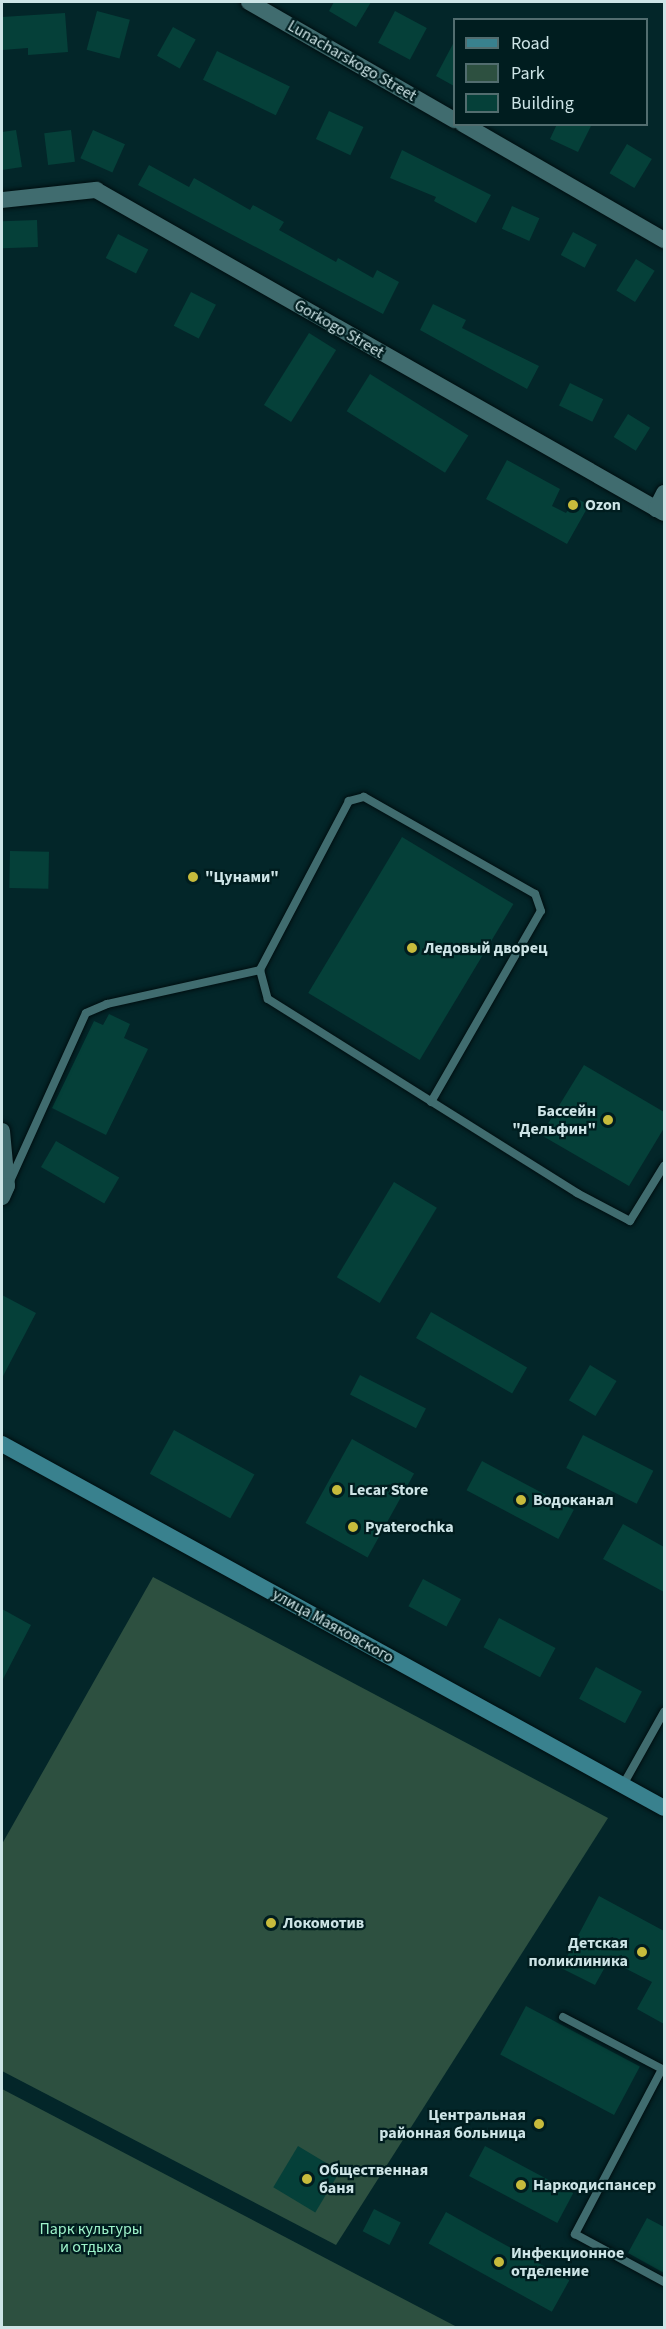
<!DOCTYPE html>
<html>
<head>
<meta charset="utf-8">
<style>
  body { margin:0 }
  #map { position:relative; width:666px; height:2329px; overflow:hidden; background:#032629; font-family:"Source Sans 3",sans-serif }
  div>[style] { position:absolute }
  [style*='--x'] { left:calc(var(--x)*1px); top:calc(var(--y)*1px); width:calc(var(--w)*1px); rotate:calc(var(--a)*1deg) }
  .green>* { inset:0; background:#2d5040 }
  .building>* { inset:0; background:#054039; transform-origin:0 0 }
  .roads { filter:drop-shadow(0 0 2px #000e10) drop-shadow(0 0 2px #000e10) }
  .service>* { height:8px; margin:-4px; padding:0 4px; transform-origin:4px; border-radius:4px; background:#406c6f }
  .minor>* { height:16px; margin:-8px; padding:0 8px; transform-origin:8px; border-radius:8px; background:#406c6f }
  .secondary>* { height:16px; margin:-8px; padding:0 8px; transform-origin:8px; border-radius:8px; background:#39818e }
  .dots>* { width:16px; height:16px; translate:-50% -50%; box-sizing:border-box; border:3px solid #001d1f; border-radius:50% }
  span { translate:-50% -50%; white-space:nowrap; text-align:center; line-height:1.15; -webkit-text-stroke:4.5px #001d1f; paint-order:stroke }
  .street-label { font-size:16px; color:#cde4e6 }
  .poi-label { font-size:16px; color:#cde4e6; font-weight:700 }
  .left { translate:0 -50%; text-align:left }
  .right { translate:-100% -50%; text-align:right }
  .park-label { font-size:16px; color:#9df3ca }
  .frame { position:absolute; inset:0; border:3px solid #cde4e6; pointer-events:none }
  .legend { position:absolute; left:453px; top:18px; width:195px; height:108px; box-sizing:border-box; background:#001d1f; border:2px solid #526d6f; margin:0; padding:8px 10px; list-style:none; font-size:18px; color:#cde4e6 }
  .legend li { display:flex; align-items:center; gap:12px; height:30px }
  .legend b { width:30px; border:2px solid #526d6f }
</style>
</head>
<body>
<div id="map">
  <div class="green">
    <div style="clip-path:polygon(153px 1577px,608px 1818px,336px 2245px,2px 2071px,2px 1844px)"></div>
    <div style="clip-path:polygon(2px 2089px,457px 2327px,2px 2327px)"></div>
  </div>
  <div class="building">
    <div style="clip-path:polygon(334px 2px,371px 2px,356px 27px,329px 11px)"></div>
    <div style="left:97px;top:11px;width:34px;height:40px;rotate:15deg"></div>
    <div style="left:395px;top:11px;width:36px;height:36px;rotate:28deg"></div>
    <div style="clip-path:polygon(65px 13px,68px 52px,28px 55px,28px 48px,2px 50px,2px 17px)"></div>
    <div style="left:173px;top:27px;width:26px;height:33px;rotate:29deg"></div>
    <div style="clip-path:polygon(454px 42px,454px 86px,436px 76px)"></div>
    <div style="left:217px;top:51px;width:81px;height:32px;rotate:26deg"></div>
    <div style="left:329px;top:111px;width:38px;height:31px;rotate:25deg"></div>
    <div style="clip-path:polygon(557px 124px,592px 124px,578px 152px,550px 139px)"></div>
    <div style="clip-path:polygon(16px 130px,22px 167px,2px 170px,2px 132px)"></div>
    <div style="left:71px;top:130px;width:32px;height:27px;rotate:83deg"></div>
    <div style="left:93px;top:130px;width:35px;height:31px;rotate:24deg"></div>
    <div style="left:627px;top:144px;width:29px;height:34px;rotate:31deg"></div>
    <div style="clip-path:polygon(402px 150px,491px 195px,476px 223px,434px 201px,436px 197px,390px 178px)"></div>
    <div style="clip-path:polygon(149px 165px,189px 187px,194px 178px,250px 210px,253px 205px,284px 222px,279px 230px,336px 262px,338px 258px,373px 278px,377px 270px,399px 282px,383px 314px,138px 185px)"></div>
    <div style="left:512px;top:206px;width:30px;height:25px;rotate:24deg"></div>
    <div style="left:37px;top:220px;width:27px;height:35px;rotate:88deg"></div>
    <div style="left:573px;top:232px;width:27px;height:26px;rotate:28deg"></div>
    <div style="left:118px;top:234px;width:34px;height:27px;rotate:27deg"></div>
    <div style="left:636px;top:259px;width:22px;height:37px;rotate:32deg"></div>
    <div style="left:191px;top:292px;width:28px;height:38px;rotate:27deg"></div>
    <div style="clip-path:polygon(433px 304px,466px 320px,462px 328px,539px 366px,527px 389px,420px 330px)"></div>
    <div style="left:309px;top:333px;width:32px;height:85px;rotate:32deg"></div>
    <div style="left:370px;top:374px;width:116px;height:44px;rotate:32deg"></div>
    <div style="left:570px;top:383px;width:37px;height:25px;rotate:26deg"></div>
    <div style="left:628px;top:414px;width:26px;height:27px;rotate:32deg"></div>
    <div style="clip-path:polygon(507px 460px,560px 489px,552px 506px,566px 513px,576px 498px,589px 505px,567px 544px,486px 499px)"></div>
    <div style="left:402px;top:837px;width:130px;height:182px;rotate:31deg"></div>
    <div style="left:10px;top:851px;width:39px;height:37px;rotate:1deg"></div>
    <div style="clip-path:polygon(109px 1014px,130px 1024px,124px 1038px,148px 1049px,106px 1135px,52px 1108px,94px 1021px,103px 1025px)"></div>
    <div style="clip-path:polygon(584px 1065px,664px 1112px,664px 1128px,629px 1186px,541px 1135px)"></div>
    <div style="left:56px;top:1141px;width:73px;height:30px;rotate:30deg"></div>
    <div style="left:394px;top:1182px;width:50px;height:111px;rotate:31deg"></div>
    <div style="clip-path:polygon(2px 1295px,36px 1313px,2px 1378px)"></div>
    <div style="left:431px;top:1312px;width:111px;height:30px;rotate:30deg"></div>
    <div style="left:590px;top:1365px;width:31px;height:41px;rotate:31deg"></div>
    <div style="left:360px;top:1375px;width:74px;height:22px;rotate:27deg"></div>
    <div style="left:174px;top:1430px;width:92px;height:50px;rotate:29deg"></div>
    <div style="left:583px;top:1435px;width:79px;height:37px;rotate:27deg"></div>
    <div style="left:352px;top:1439px;width:71px;height:96px;rotate:29deg"></div>
    <div style="left:482px;top:1461px;width:104px;height:33px;rotate:28deg"></div>
    <div style="clip-path:polygon(623px 1524px,664px 1547px,664px 1592px,603px 1559px)"></div>
    <div style="left:423px;top:1579px;width:43px;height:31px;rotate:28deg"></div>
    <div style="clip-path:polygon(2px 1609px,31px 1625px,2px 1681px)"></div>
    <div style="left:499px;top:1618px;width:64px;height:33px;rotate:28deg"></div>
    <div style="left:596px;top:1667px;width:52px;height:36px;rotate:28deg"></div>
    <div style="clip-path:polygon(599px 1896px,664px 1931px,664px 2024px,637px 2009px,652px 1982px,609px 1960px,595px 1985px,561px 1968px)"></div>
    <div style="left:526px;top:2006px;width:129px;height:55px;rotate:28deg"></div>
    <div style="left:298px;top:2146px;width:49px;height:48px;rotate:31deg"></div>
    <div style="left:485px;top:2146px;width:100px;height:34px;rotate:28deg"></div>
    <div style="left:374px;top:2209px;width:30px;height:25px;rotate:27deg"></div>
    <div style="left:446px;top:2212px;width:141px;height:36px;rotate:29deg"></div>
    <div style="clip-path:polygon(647px 2218px,664px 2227px,664px 2273px,628px 2253px)"></div>
  </div>
  <div class="roads">
    <div class="service">
      <div style="--x:431;--y:1102;--w:220;--a:-60.1"></div>
      <div style="--x:541;--y:911;--w:18;--a:-109"></div>
      <div style="--x:535;--y:894;--w:197;--a:-150.4"></div>
      <div style="--x:364;--y:797;--w:16;--a:165"></div>
      <div style="--x:349;--y:801;--w:191;--a:117.8"></div>
      <div style="--x:260;--y:970;--w:30;--a:75"></div>
      <div style="--x:268;--y:999;--w:365;--a:32.1"></div>
      <div style="--x:577;--y:1193;--w:60;--a:27.8"></div>
      <div style="--x:630;--y:1221;--w:65;--a:-58.3"></div>
      <div style="--x:10;--y:1181;--w:184;--a:-65.7"></div>
      <div style="--x:86;--y:1013;--w:23;--a:-23"></div>
      <div style="--x:107;--y:1004;--w:157;--a:-12.5"></div>
      <div style="--x:623;--y:1785;--w:84;--a:-60.7"></div>
      <div style="--x:563;--y:2017;--w:112;--a:27.7"></div>
      <div style="--x:662;--y:2069;--w:187;--a:117.8"></div>
      <div style="--x:575;--y:2234;--w:101;--a:28.3"></div>
    </div>
    <div class="minor">
      <div style="--x:249;--y:2;--w:237;--a:29.9"></div>
      <div style="--x:463;--y:124;--w:232;--a:30"></div>
      <div style="--x:2;--y:200;--w:95;--a:-6.1"></div>
      <div style="--x:96;--y:190;--w:653;--a:29.63"></div>
      <div style="--x:656;--y:509;--w:18;--a:-63"></div>
      <div style="--x:2;--y:1131;--w:55;--a:84.8"></div>
      <div style="--x:7;--y:1186;--w:12;--a:114"></div>
    </div>
    <div class="secondary">
      <div style="--x:2;--y:1444;--w:755;--a:28.8"></div>
    </div>
  </div>
  <div class="dots">
    <div style="left:573px;top:505px;background:#c7bb3c"></div>
    <div style="left:193px;top:877px;background:#c7bb3c"></div>
    <div style="left:412px;top:948px;background:#c7bb3c"></div>
    <div style="left:608px;top:1120px;background:#c7bb3c"></div>
    <div style="left:337px;top:1490px;background:#c7bb3c"></div>
    <div style="left:521px;top:1500px;background:#c7bb3c"></div>
    <div style="left:353px;top:1527px;background:#c7bb3c"></div>
    <div style="left:271px;top:1923px;background:#c7bb3c"></div>
    <div style="left:642px;top:1952px;background:#c7bb3c"></div>
    <div style="left:539px;top:2124px;background:#c7bb3c"></div>
    <div style="left:307px;top:2179px;background:#c7bb3c"></div>
    <div style="left:521px;top:2185px;background:#c7bb3c"></div>
    <div style="left:499px;top:2262px;background:#c7bb3c"></div>
  </div>
  <div class="street-label">
    <span style="left:352px;top:61px;rotate:30deg">Lunacharskogo Street</span>
    <span style="left:339px;top:329px;rotate:30deg">Gorkogo Street</span>
    <span style="left:333px;top:1626px;rotate:29deg">улица Маяковского</span>
  </div>
  <div class="poi-label">
    <span class="left" style="left:585px;top:505px">Ozon</span>
    <span class="left" style="left:205px;top:877px">"Цунами"</span>
    <span class="left" style="left:424px;top:948px">Ледовый дворец</span>
    <span class="right" style="left:596px;top:1120px">Бассейн<br>"Дельфин"</span>
    <span class="left" style="left:349px;top:1490px">Lecar Store</span>
    <span class="left" style="left:533px;top:1500px">Водоканал</span>
    <span class="left" style="left:365px;top:1527px">Pyaterochka</span>
    <span class="left" style="left:283px;top:1923px">Локомотив</span>
    <span class="right" style="left:628px;top:1952px">Детская<br>поликлиника</span>
    <span class="right" style="left:526px;top:2124px">Центральная<br>районная больница</span>
    <span class="left" style="left:319px;top:2179px">Общественная<br>баня</span>
    <span class="left" style="left:533px;top:2185px">Наркодиспансер</span>
    <span class="left" style="left:511px;top:2262px">Инфекционное<br>отделение</span>
  </div>
  <div class="park-label">
    <span style="left:91px;top:2238px">Парк культуры<br>и отдыха</span>
  </div>
  <div class="frame"></div>
  <ul class="legend">
  <li><b style="height:8px;background:#39818e"></b>Road</li>
  <li><b style="height:16px;background:#2d5040"></b>Park</li>
  <li><b style="height:16px;background:#054039"></b>Building</li>
  </ul>
</div>
</body>
</html>
